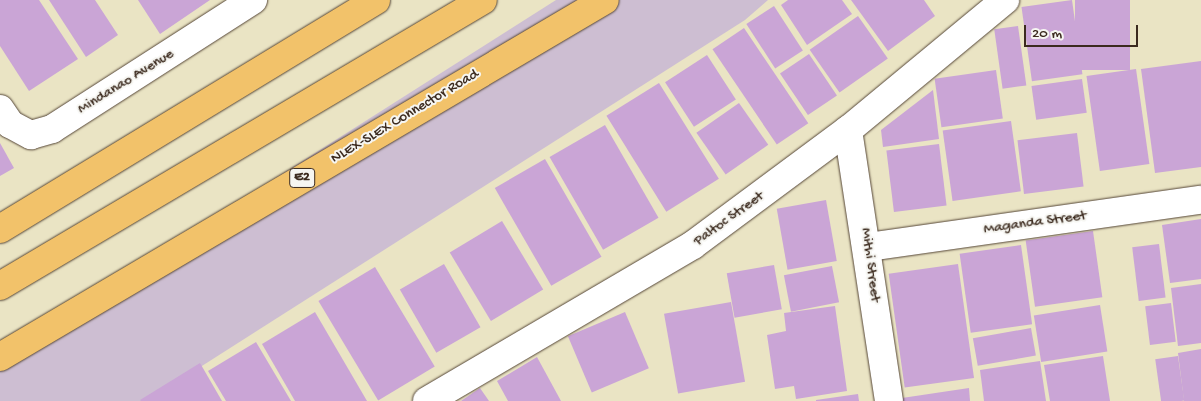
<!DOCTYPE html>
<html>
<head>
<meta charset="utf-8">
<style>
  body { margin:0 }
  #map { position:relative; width:1201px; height:401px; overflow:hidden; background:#eae4c4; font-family:"Gochi Hand",sans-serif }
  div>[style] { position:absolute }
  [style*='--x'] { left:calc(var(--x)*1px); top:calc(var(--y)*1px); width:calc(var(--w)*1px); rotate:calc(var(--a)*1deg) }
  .industrial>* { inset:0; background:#cdbed2 }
  .building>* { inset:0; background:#caa5d6; transform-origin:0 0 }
  .roads { filter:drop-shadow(0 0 1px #554637) drop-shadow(0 0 1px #554637) }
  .street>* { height:28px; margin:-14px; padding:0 14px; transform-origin:14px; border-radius:14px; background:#fff }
  .highway>* { height:28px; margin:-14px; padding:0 14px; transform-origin:14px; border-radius:14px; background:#f2c26a }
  span { translate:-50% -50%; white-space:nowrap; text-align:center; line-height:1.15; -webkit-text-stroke:4px #f6f6f2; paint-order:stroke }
  .shield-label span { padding:1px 4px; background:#f6f6f2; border:1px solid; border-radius:4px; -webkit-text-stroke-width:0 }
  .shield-label { font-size:14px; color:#3b2a1e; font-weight:700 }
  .street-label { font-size:15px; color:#3b2a1e }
  .scale { position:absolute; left:1024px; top:25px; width:114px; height:22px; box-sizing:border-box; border:2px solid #3b2a1e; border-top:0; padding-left:6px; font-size:15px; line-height:18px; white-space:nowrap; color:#3b2a1e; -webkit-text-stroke:4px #f6f6f2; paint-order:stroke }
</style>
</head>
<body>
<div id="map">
  <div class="industrial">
    <div style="clip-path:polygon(556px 0,768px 0,745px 20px,147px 401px,0 401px,0 353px)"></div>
  </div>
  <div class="building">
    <div style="clip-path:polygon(0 0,39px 0,78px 59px,29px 91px,0 46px)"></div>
    <div style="clip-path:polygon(49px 0,95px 0,118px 35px,86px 57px)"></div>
    <div style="clip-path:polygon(138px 0,210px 0,160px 34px)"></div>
    <div style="clip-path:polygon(788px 0,842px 0,852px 14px,807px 45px,781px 5px)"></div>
    <div style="clip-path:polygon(851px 0,924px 0,935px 16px,888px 51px)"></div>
    <div style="left:1072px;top:0;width:75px;height:51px;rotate:82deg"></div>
    <div style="left:1075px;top:0;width:55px;height:70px"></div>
    <div style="left:774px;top:6px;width:53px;height:33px;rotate:57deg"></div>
    <div style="left:858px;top:16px;width:52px;height:59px;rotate:55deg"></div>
    <div style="left:1018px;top:26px;width:60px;height:24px;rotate:82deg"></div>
    <div style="left:744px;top:28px;width:115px;height:38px;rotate:56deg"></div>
    <div style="left:809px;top:54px;width:50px;height:35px;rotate:56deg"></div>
    <div style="left:707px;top:55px;width:53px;height:50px;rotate:57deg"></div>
    <div style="clip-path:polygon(1201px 61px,1201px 167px,1155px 173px,1141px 69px)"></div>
    <div style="left:1136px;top:69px;width:96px;height:50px;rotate:82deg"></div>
    <div style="left:996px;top:70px;width:49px;height:62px;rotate:82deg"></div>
    <div style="left:1082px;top:79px;width:34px;height:51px;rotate:82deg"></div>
    <div style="left:659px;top:83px;width:113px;height:62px;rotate:58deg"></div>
    <div style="clip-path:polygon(933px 90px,939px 139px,883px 147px,881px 130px)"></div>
    <div style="left:739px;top:103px;width:51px;height:52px;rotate:55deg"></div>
    <div style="left:1011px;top:121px;width:71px;height:69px;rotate:82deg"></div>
    <div style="left:605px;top:125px;width:107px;height:64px;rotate:60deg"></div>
    <div style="left:1077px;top:133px;width:54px;height:60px;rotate:83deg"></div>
    <div style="clip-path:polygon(0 143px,14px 168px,0 176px)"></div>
    <div style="left:939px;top:144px;width:62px;height:53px;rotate:83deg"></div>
    <div style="left:545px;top:159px;width:113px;height:58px;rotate:60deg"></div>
    <div style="left:826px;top:200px;width:62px;height:50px;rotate:80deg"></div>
    <div style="clip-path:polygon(1201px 219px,1201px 279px,1170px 283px,1162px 225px)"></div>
    <div style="left:502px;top:221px;width:80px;height:61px;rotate:59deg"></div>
    <div style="left:1093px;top:231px;width:67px;height:68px;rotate:82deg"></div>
    <div style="left:1159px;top:244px;width:54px;height:27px;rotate:83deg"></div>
    <div style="left:1021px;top:245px;width:80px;height:62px;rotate:82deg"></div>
    <div style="left:444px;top:264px;width:73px;height:51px;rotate:60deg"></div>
    <div style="left:958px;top:264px;width:115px;height:70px;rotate:82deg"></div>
    <div style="left:774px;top:265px;width:45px;height:48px;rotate:80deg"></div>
    <div style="left:832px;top:266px;width:37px;height:49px;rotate:79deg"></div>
    <div style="left:375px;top:267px;width:116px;height:66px;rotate:59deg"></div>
    <div style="clip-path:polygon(1201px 284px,1201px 343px,1178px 346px,1171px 288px)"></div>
    <div style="left:731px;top:302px;width:81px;height:68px;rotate:80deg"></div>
    <div style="left:1171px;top:303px;width:39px;height:26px;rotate:83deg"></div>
    <div style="left:1100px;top:305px;width:47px;height:67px;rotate:81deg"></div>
    <div style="clip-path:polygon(835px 306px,847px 391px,796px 399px,794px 386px,775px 389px,767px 335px,786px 331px,784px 313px)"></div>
    <div style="clip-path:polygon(315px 312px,367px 401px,295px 401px,262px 344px)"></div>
    <div style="left:625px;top:312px;width:61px;height:62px;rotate:67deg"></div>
    <div style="left:1031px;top:328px;width:28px;height:59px;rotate:80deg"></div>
    <div style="clip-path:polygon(256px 342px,291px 401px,226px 401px,208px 371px)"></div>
    <div style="clip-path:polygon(1201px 349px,1201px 401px,1184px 401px,1178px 353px)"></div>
    <div style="clip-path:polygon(1103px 356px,1110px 401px,1050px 401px,1044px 365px)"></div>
    <div style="left:1178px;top:356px;width:45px;height:23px;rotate:82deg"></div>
    <div style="clip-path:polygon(537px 357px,561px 401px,508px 401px,497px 381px)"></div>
    <div style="clip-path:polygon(1040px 361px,1046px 401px,984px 401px,980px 370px)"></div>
    <div style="clip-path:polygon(200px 363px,222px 401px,141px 401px,140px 400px)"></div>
    <div style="clip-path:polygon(480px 388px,489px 401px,461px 401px)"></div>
    <div style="clip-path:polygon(969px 388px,970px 401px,903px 401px,902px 398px)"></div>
    <div style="clip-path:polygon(858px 394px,859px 401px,816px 401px,816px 400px)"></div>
  </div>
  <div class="roads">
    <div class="street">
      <div style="--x:0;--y:109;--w:18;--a:56"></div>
      <div style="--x:10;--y:124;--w:24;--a:28"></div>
      <div style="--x:31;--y:135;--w:22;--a:-16"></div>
      <div style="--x:52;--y:129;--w:239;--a:-32.7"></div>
      <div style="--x:848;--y:130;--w:274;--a:81.4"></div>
      <div style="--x:869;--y:247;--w:335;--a:-8.1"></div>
      <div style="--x:427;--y:401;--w:308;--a:-30.4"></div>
      <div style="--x:693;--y:245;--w:193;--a:-36.6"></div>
      <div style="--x:848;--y:130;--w:204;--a:-39.6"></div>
    </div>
    <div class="highway">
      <div style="--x:0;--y:229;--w:440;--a:-31.3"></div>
      <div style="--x:0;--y:286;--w:561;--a:-30.63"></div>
      <div style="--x:0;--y:357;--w:702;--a:-30.54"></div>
    </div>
  </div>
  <div class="shield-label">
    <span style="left:302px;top:178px">E2</span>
  </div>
  <div class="street-label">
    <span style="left:126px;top:82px;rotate:-32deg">Mindanao Avenue</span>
    <span style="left:405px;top:117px;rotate:-31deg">NLEX-SLEX Connector Road</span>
    <span style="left:729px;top:219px;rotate:-36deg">Paltoc Street</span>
    <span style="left:1035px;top:223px;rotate:-8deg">Maganda Street</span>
    <span style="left:870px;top:265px;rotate:82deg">Mithi Street</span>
  </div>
  <div class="scale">20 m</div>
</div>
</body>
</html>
